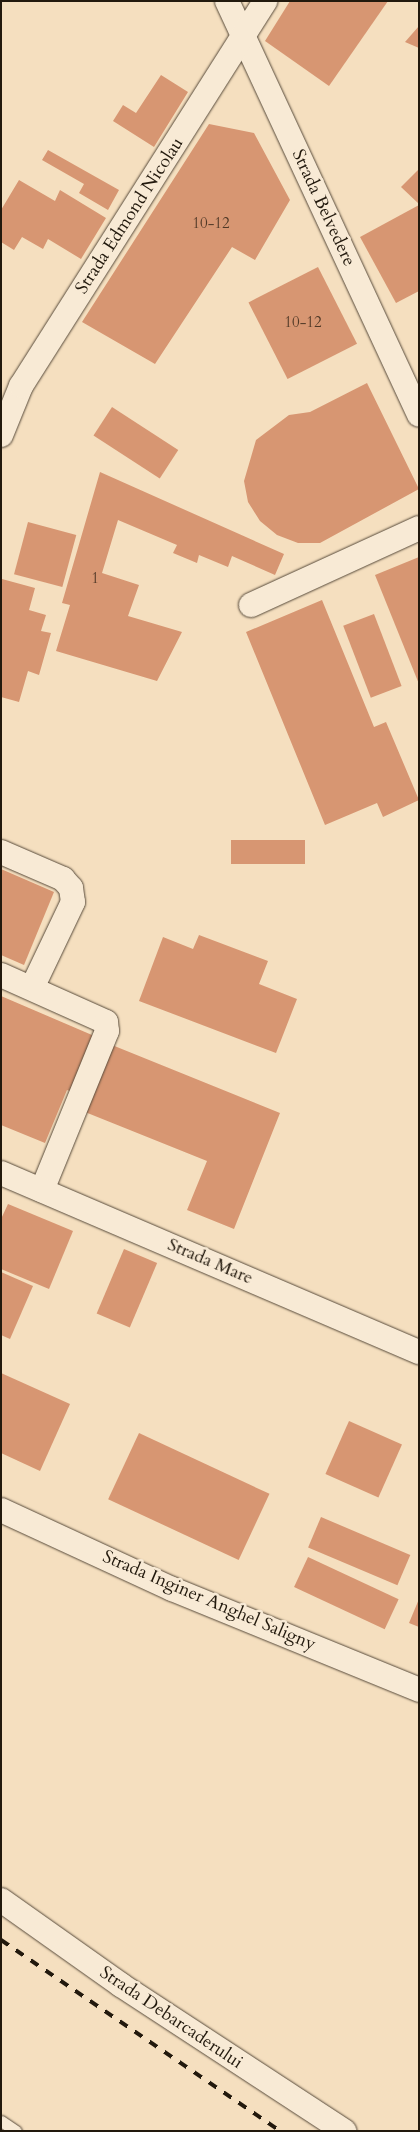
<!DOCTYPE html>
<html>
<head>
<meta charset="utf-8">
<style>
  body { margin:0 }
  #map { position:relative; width:420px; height:2132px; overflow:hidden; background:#f5dfbf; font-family:Cardo,serif }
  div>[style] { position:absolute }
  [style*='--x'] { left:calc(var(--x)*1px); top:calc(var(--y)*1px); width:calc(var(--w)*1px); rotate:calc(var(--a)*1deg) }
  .building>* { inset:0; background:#d79672; transform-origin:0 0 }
  .roads { filter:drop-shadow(0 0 1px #574a3a) drop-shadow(0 0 1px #574a3a) }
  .lane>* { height:11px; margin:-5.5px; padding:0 5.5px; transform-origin:5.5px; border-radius:5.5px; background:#f8ead5 }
  .street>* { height:24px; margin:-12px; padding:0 12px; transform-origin:12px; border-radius:12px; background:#f8ead5 }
  .rail>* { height:4px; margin-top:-2px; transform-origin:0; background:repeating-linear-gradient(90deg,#22190d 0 9px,transparent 0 18px) }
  span { translate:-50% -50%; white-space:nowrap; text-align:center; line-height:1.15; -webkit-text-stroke:5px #f8ead5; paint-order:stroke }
  .number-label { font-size:15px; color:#4f3826 }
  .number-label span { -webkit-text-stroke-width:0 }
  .street-label { font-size:18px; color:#22190d }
  .frame { position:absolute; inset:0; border:2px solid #22190d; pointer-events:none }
</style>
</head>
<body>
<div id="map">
  <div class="building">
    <div style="clip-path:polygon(290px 1px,388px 1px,329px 86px,265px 41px)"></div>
    <div style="clip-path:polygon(419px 26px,419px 48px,405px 42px)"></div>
    <div style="clip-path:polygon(161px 75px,188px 92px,154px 147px,113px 121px,123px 105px,136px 113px)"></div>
    <div style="clip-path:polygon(209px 124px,254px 133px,290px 200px,255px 260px,232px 247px,155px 364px,82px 322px)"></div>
    <div style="clip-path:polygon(48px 150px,119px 190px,108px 210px,79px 193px,84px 184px,42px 160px)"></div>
    <div style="clip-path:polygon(419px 169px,419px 204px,401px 187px)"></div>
    <div style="clip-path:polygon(19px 180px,55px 201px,60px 190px,106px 218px,81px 259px,48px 239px,43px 249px,22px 237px,14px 250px,1px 242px,1px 210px)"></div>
    <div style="clip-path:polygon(419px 205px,419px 291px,396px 303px,360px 237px)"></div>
    <div style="left:318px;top:267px;width:86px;height:78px;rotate:63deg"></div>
    <div style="clip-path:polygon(367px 383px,419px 489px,320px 543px,298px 543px,277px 535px,260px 521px,248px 502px,244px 481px,256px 440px,289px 415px,310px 412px)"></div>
    <div style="left:112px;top:407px;width:79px;height:34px;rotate:33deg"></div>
    <div style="clip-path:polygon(100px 472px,284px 554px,275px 575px,232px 556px,228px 567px,199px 555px,197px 563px,173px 553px,177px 545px,118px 520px,102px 573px,139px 585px,128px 616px,182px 632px,157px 681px,56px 651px,70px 605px,62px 603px)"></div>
    <div style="left:28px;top:522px;width:50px;height:54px;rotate:15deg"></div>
    <div style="clip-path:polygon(419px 557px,419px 684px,375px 575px)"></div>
    <div style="clip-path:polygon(2px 579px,35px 588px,29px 610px,46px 615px,41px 631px,51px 633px,39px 675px,28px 671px,19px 702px,1px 697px)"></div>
    <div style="clip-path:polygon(322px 600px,374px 727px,386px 722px,419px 800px,383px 817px,377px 803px,325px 825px,246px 632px)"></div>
    <div style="left:374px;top:614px;width:77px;height:33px;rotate:69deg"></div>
    <div style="left:231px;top:840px;width:74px;height:24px"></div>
    <div style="clip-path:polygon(1px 869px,54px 892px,24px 965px,1px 955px)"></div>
    <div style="clip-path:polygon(199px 935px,268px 961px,259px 984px,297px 999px,276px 1053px,139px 1001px,163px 937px,193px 949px)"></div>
    <div style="clip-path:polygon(1px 996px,99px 1038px,75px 1093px,67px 1090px,45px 1143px,1px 1125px)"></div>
    <div style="clip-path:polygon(107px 1043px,280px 1113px,234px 1229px,187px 1210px,207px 1161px,80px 1110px)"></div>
    <div style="clip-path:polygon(8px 1204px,73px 1231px,49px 1289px,1px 1269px,1px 1219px)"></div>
    <div style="left:124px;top:1249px;width:36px;height:70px;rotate:23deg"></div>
    <div style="clip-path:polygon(1px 1272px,33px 1286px,10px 1339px,1px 1335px)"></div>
    <div style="clip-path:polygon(1px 1373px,70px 1404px,40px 1471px,1px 1453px)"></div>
    <div style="left:349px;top:1421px;width:58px;height:58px;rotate:24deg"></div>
    <div style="left:139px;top:1433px;width:144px;height:73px;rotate:25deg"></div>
    <div style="left:321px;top:1517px;width:97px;height:33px;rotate:23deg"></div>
    <div style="left:308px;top:1557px;width:100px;height:33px;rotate:25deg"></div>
    <div style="clip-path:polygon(419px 1599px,419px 1627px,409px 1623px)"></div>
  </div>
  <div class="roads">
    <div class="lane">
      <div style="--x:1;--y:2121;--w:18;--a:34"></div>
    </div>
    <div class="street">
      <div style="--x:227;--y:1;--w:456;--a:65.1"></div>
      <div style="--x:1;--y:435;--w:53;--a:-67.8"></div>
      <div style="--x:21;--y:386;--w:456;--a:-57.6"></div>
      <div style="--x:251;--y:605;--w:185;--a:-24.6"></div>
      <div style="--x:1;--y:852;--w:68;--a:23.5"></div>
      <div style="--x:63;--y:879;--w:12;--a:48"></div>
      <div style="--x:71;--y:888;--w:14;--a:82"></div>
      <div style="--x:73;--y:902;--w:95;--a:115.5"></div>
      <div style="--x:1;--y:975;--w:115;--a:24.1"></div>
      <div style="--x:106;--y:1022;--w:9;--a:84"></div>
      <div style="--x:107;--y:1031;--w:172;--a:112.2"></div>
      <div style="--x:1;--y:1173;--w:455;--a:23.2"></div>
      <div style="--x:1;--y:1510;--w:188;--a:24.8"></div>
      <div style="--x:172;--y:1589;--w:267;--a:22.2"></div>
      <div style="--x:1;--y:1900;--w:147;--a:35.3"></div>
      <div style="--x:121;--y:1985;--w:267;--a:33.2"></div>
    </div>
  </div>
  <div class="rail">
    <div style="--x:1;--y:1940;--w:338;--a:34.4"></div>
  </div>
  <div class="number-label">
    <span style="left:211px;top:224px">10-12</span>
    <span style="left:303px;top:323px">10-12</span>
    <span style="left:95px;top:579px">1</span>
  </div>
  <div class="street-label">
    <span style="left:323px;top:208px;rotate:65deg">Strada Belvedere</span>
    <span style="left:130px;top:216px;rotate:-57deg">Strada Edmond Nicolau</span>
    <span style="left:210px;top:1262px;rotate:23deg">Strada Mare</span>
    <span style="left:209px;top:1601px;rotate:23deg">Strada Inginer Anghel Saligny</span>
    <span style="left:171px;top:2018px;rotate:34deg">Strada Debarcaderului</span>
  </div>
  <div class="frame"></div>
</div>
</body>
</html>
